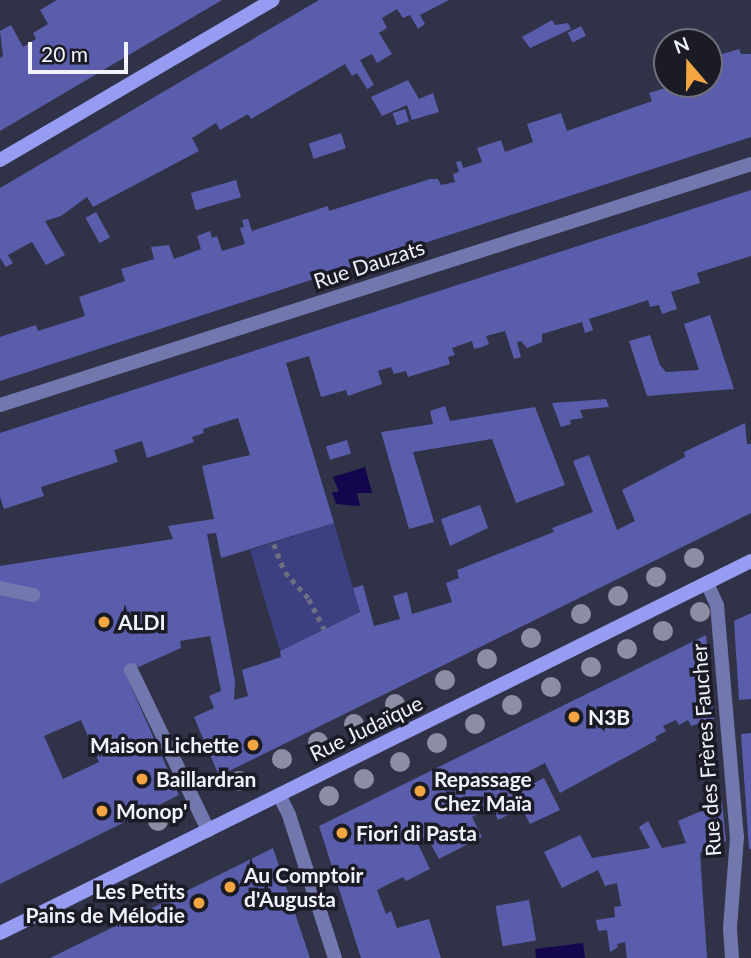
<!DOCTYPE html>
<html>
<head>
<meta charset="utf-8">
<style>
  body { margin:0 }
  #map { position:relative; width:751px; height:958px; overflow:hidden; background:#303248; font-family:Lato,sans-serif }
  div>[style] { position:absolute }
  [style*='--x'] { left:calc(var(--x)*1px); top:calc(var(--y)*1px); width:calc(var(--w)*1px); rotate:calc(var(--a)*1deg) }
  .green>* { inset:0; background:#3d4080 }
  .water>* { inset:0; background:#14054f }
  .building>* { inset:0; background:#595dab; transform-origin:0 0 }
  .path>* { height:4.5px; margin-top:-2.25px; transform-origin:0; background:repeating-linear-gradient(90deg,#6d6f81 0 5px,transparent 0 10px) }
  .lane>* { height:14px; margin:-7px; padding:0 7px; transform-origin:7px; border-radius:7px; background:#7277ad }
  .street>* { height:14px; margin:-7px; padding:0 7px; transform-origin:7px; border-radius:7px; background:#7277ad }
  .secondary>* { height:14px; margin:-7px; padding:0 7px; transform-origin:7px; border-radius:7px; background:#959cf1 }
  .trees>* { width:20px; height:20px; margin:-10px; border-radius:50%; background:#8c8ea4 }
  .dots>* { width:19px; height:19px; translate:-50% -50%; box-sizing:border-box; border:4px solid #1a1b25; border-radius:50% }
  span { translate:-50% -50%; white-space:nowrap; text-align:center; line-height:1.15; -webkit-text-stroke:7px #1a1b25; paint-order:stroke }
  .street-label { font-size:21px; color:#f0f2fe }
  .poi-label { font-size:21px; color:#f0f2fe; font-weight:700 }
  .left { translate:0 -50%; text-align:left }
  .right { translate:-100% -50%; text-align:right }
  .north { position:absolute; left:653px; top:28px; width:70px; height:70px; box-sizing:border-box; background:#1a1b25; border:2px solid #70717c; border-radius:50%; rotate:340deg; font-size:19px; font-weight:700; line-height:28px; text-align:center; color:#f0f2fe }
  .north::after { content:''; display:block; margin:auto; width:24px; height:32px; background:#f2a541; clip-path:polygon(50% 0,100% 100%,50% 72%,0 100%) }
  .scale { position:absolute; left:28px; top:42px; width:100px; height:32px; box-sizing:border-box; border:4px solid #f0f2fe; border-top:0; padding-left:9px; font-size:21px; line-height:24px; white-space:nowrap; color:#f0f2fe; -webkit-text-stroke:5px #1a1b25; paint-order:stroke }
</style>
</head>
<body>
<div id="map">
  <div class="green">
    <div style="clip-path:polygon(334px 523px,360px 612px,280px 651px,250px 550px)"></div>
  </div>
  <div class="water">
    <div style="clip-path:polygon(365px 467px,372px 493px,357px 493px,360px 506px,336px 504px,332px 492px,339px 492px,333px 477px)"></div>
    <div style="clip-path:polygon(583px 943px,585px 958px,536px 958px,535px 949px)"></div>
  </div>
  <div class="building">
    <div style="clip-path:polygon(57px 0,222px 0,0 131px,0 58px,3px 56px,0 31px,11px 25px,23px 47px,36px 39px,33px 33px,48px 24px,40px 10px)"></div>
    <div style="clip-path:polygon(319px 0,449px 0,420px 15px,425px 24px,418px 29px,410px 15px,403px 18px,397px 9px,382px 18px,387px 28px,379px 33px,392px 54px,377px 63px,372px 54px,360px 60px,374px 85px,367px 89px,357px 73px,352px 76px,345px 64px,251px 119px,248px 114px,220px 130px,216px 123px,192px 138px,199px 151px,93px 207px,87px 197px,61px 216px,45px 221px,65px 255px,46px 265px,32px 242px,8px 255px,13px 263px,6px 267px,0 258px,0 188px)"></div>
    <div style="clip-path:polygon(552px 20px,555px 25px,568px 23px,571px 29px,530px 48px,522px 37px)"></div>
    <div style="left:581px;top:26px;width:11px;height:15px;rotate:63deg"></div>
    <div style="clip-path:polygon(739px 49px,741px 54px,751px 54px,751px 137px,0 381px,0 337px,36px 325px,38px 331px,85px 316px,79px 297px,125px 281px,121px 269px,154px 259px,151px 247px,169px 245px,174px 259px,201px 249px,197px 236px,210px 231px,212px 238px,217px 236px,222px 251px,245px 244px,240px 228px,244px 227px,242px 220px,248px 219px,252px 231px,328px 206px,329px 211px,430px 179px,438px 179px,441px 185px,455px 182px,453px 174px,459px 172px,456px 162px,461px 161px,463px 168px,482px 162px,477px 148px,501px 140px,505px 152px,533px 142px,527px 124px,561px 113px,567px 131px,652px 101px,649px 93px,678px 84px,709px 84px,709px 58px)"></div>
    <div style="clip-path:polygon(408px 80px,419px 99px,433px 93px,439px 112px,412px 120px,407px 105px,382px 116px,371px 97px)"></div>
    <div style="left:405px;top:109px;width:13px;height:13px;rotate:72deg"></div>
    <div style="left:341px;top:133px;width:16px;height:34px;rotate:72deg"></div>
    <div style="left:236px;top:180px;width:18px;height:47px;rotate:74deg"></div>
    <div style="clip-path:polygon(evenodd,751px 190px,751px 256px,697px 273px,700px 283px,671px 292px,677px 309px,662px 314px,659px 305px,650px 307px,648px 300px,642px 302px,589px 319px,593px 330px,585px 333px,582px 322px,542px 334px,542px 342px,527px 348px,521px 341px,517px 342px,521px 357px,514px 359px,505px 331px,486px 336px,489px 344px,482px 347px,474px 349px,472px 341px,452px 348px,455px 355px,448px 357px,450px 364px,408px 377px,406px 371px,394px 374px,391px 367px,378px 371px,382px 384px,348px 396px,346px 390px,321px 397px,309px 356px,286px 363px,334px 523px,221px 558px,216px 533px,207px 534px,235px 681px,234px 700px,248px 696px,242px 670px,281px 657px,280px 651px,360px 612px,353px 588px,363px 585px,374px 626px,400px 619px,393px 596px,407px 592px,412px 614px,452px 602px,446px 583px,459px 578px,457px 570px,554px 532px,552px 528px,593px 512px,573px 461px,589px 455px,617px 530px,635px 521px,622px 490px,685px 457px,684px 452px,745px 423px,747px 444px,751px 444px,751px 513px,219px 776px,194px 717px,214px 708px,209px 696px,221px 691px,210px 636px,180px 641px,181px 648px,125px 673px,179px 795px,0 884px,0 566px,173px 539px,168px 526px,214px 519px,202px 466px,250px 455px,238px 418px,203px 429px,204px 433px,192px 437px,194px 442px,147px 458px,142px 441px,114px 450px,118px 462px,41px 487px,44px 496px,4px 509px,0 497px,0 433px,751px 190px,81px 720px,99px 762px,63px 779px,44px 736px,81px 720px)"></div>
    <div style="left:96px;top:212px;width:29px;height:12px;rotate:61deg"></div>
    <div style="clip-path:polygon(710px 315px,734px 389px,647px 396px,629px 341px,650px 335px,660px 365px,666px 372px,699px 370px,684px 324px)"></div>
    <div style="clip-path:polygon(606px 399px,609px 407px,580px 410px,583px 418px,570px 420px,571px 424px,561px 427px,552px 403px)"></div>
    <div style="clip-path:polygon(445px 406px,450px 421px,535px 407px,565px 485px,516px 503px,492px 439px,413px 452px,434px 522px,409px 529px,381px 432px,433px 424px,430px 411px)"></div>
    <div style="left:347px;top:440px;width:14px;height:22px;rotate:73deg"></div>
    <div style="clip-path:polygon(480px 505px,488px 528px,450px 546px,441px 519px)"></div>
    <div style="clip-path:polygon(751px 613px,751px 699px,739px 700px,734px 621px)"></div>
    <div style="clip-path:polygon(706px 635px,714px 719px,691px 726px,688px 720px,679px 725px,676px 720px,663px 726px,666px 731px,655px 737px,657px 740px,560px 793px,545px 763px,520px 776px,527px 787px,544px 778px,560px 810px,530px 824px,522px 808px,498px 820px,492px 807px,472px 817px,482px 837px,439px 859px,427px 837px,417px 842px,430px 869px,406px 881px,403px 877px,377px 890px,386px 914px,391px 911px,397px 928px,429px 919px,441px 958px,361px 958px,319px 826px)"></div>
    <div style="clip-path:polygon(751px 733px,751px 849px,749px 849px,741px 734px)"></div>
    <div style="clip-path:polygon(722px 802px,726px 841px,700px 853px,707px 958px,627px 958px,625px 942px,617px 944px,618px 947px,610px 952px,607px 930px,598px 931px,596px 920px,615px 917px,614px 907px,621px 906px,617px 883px,605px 886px,598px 870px,562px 888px,544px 852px,580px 835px,592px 858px,650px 848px,639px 827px,648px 821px,662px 848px,686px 843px,678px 821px)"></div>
    <div style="clip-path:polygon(273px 848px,310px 958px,50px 958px,142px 913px)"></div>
    <div style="left:529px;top:900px;width:41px;height:34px;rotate:80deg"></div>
  </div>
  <div class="path">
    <div style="--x:274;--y:544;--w:30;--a:69"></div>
    <div style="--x:285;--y:572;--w:36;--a:48"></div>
    <div style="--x:309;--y:599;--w:34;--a:63"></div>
  </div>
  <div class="lane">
    <div style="--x:0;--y:588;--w:34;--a:12"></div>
    <div style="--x:131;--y:670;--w:178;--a:64.3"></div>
  </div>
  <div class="street">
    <div style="--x:0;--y:405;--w:789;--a:-17.79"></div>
    <div style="--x:707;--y:583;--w:24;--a:66"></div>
    <div style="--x:717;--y:605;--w:233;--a:85.1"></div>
    <div style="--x:737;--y:837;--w:92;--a:94.4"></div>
    <div style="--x:730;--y:929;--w:29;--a:86"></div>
    <div style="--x:279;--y:795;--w:22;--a:63"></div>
    <div style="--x:289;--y:815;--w:150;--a:72.2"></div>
  </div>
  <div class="secondary">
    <div style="--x:0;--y:160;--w:316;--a:-30.4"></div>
    <div style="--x:0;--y:933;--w:838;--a:-26.35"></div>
  </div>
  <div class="trees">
    <div style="left:694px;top:558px"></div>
    <div style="left:656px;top:577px"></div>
    <div style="left:618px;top:596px"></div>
    <div style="left:700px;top:612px"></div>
    <div style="left:581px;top:614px"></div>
    <div style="left:663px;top:631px"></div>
    <div style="left:531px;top:638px"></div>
    <div style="left:627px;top:649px"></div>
    <div style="left:487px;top:659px"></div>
    <div style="left:591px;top:667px"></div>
    <div style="left:445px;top:680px"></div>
    <div style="left:551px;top:687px"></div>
    <div style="left:395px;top:704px"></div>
    <div style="left:512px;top:705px"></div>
    <div style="left:354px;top:724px"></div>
    <div style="left:475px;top:724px"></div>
    <div style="left:318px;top:742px"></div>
    <div style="left:437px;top:743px"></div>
    <div style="left:282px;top:759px"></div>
    <div style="left:400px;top:762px"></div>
    <div style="left:364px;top:779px"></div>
    <div style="left:239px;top:781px"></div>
    <div style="left:329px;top:796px"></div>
    <div style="left:158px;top:821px"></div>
  </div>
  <div class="dots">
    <div style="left:104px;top:622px;background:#f2a541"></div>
    <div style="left:574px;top:717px;background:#f2a541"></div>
    <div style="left:253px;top:745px;background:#f2a541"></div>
    <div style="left:142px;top:779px;background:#f2a541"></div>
    <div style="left:420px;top:791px;background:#f2a541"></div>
    <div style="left:102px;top:811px;background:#f2a541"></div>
    <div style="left:342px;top:833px;background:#f2a541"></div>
    <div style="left:230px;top:887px;background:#f2a541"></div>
    <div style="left:199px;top:903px;background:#f2a541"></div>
  </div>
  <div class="street-label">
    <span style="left:369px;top:264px;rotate:-18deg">Rue Dauzats</span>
    <span style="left:366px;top:728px;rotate:-26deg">Rue Judaïque</span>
    <span style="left:706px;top:750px;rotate:-94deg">Rue des Frères Faucher</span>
  </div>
  <div class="poi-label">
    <span class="left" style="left:118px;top:622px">ALDI</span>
    <span class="left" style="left:588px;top:717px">N3B</span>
    <span class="right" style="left:239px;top:745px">Maison Lichette</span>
    <span class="left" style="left:156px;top:779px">Baillardran</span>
    <span class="left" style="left:434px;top:791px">Repassage<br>Chez Maïa</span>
    <span class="left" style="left:116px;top:811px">Monop'</span>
    <span class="left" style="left:356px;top:833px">Fiori di Pasta</span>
    <span class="left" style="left:244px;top:887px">Au Comptoir<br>d'Augusta</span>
    <span class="right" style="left:185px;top:903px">Les Petits<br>Pains de Mélodie</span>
  </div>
  <div class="north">N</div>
  <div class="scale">20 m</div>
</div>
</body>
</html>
